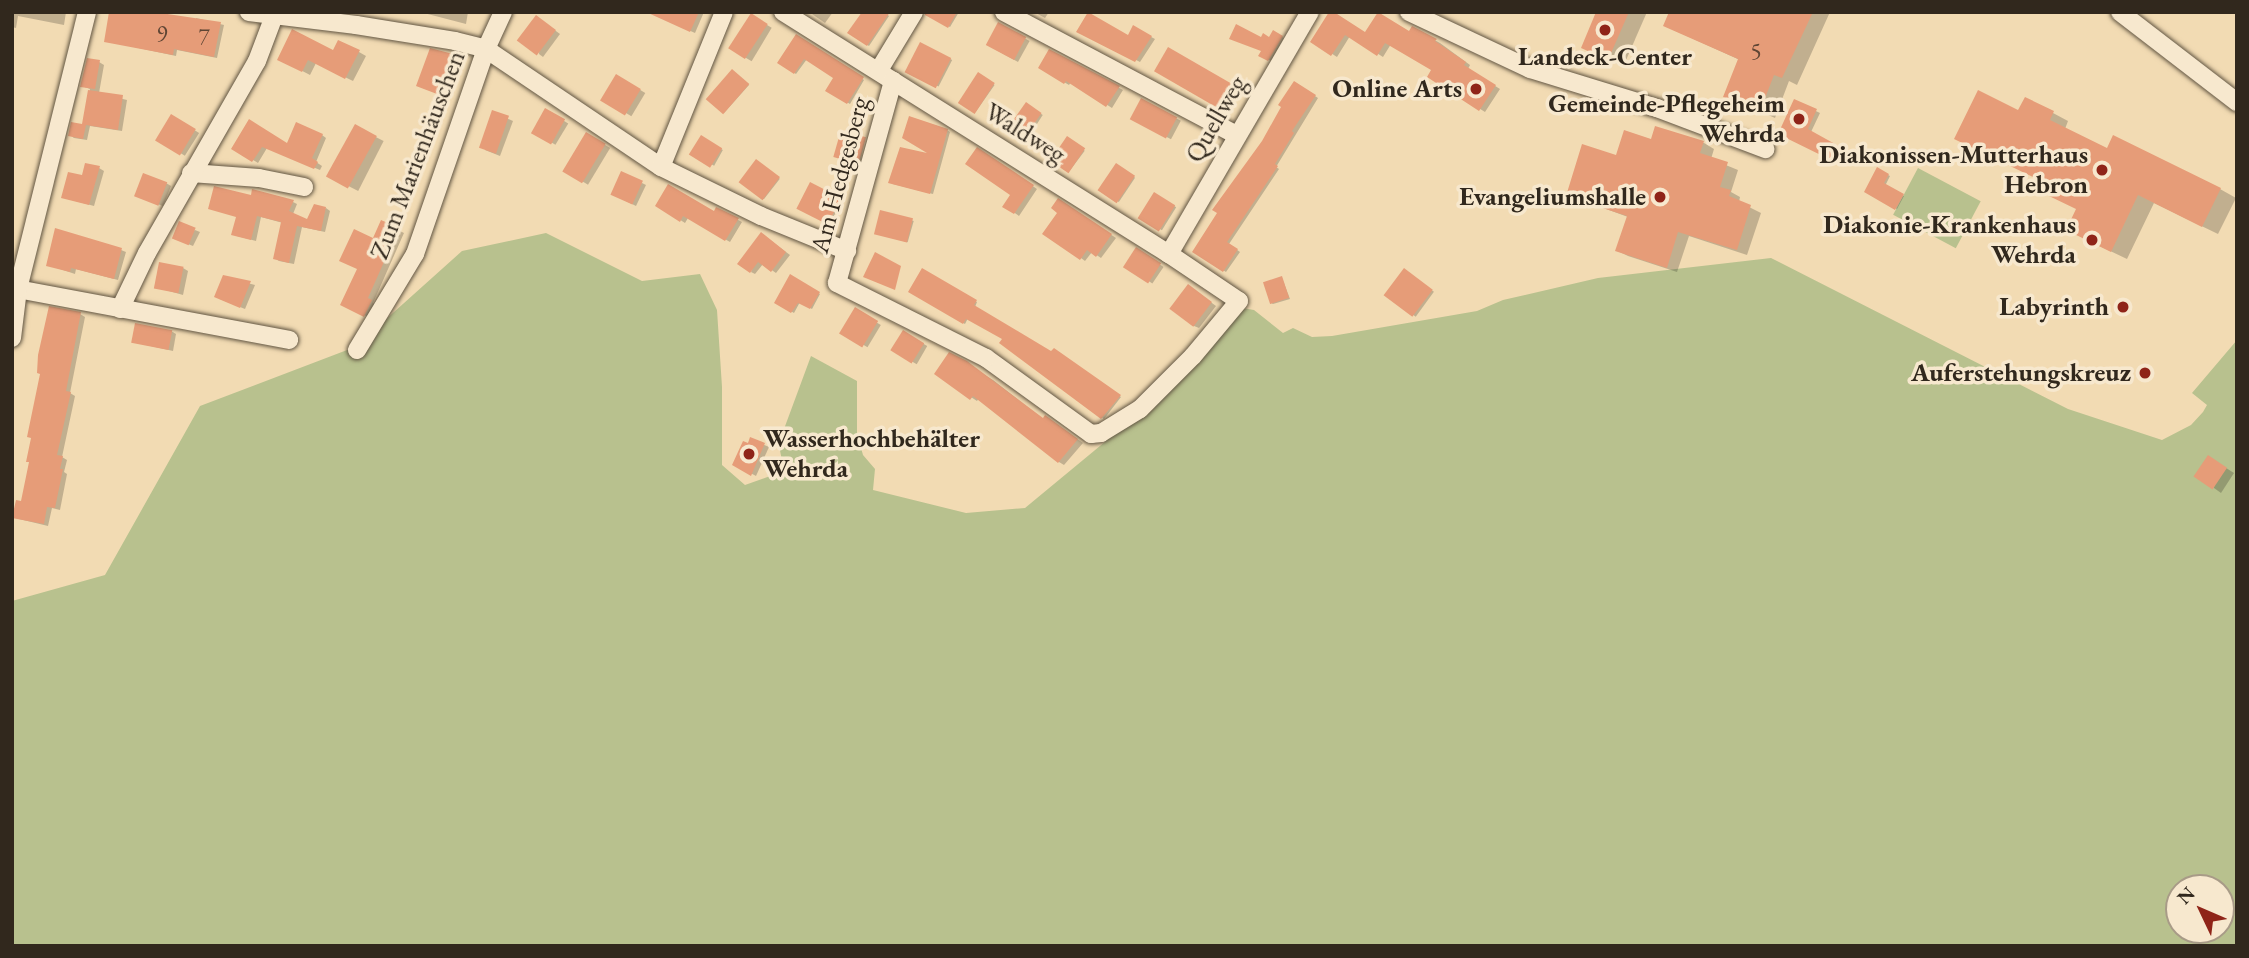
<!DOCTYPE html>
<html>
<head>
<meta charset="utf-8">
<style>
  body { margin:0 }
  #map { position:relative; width:2249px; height:958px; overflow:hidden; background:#f2dbb3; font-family:"EB Garamond",serif }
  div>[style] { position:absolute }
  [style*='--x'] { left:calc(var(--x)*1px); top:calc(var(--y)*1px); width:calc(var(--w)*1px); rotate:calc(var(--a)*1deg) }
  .green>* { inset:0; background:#b8c18e; transform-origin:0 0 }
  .shadow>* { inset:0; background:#0003; transform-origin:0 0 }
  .building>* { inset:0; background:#e69c78; transform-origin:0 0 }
  .roads { filter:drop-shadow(0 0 2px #615542) drop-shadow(0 0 2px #615542) }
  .minor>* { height:18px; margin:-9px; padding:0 9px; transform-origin:9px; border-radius:9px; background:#f7e8ce }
  .dots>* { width:19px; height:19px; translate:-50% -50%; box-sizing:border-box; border:4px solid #f7e8ce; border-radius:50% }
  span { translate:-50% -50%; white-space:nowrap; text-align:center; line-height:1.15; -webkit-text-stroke:7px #f7e8ce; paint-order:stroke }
  .number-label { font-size:23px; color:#5e4534 }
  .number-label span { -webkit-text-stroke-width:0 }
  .poi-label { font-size:26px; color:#31281d; font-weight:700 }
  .right { translate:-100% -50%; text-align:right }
  .left { translate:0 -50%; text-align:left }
  .street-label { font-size:26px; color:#31281d }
  .frame { position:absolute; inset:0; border:14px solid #31281d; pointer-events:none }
  .north { position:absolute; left:2165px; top:874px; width:70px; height:70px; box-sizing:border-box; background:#f7e8ce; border:2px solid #a89b87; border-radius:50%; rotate:314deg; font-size:19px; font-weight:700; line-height:28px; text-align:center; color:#31281d }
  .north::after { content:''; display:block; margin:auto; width:24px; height:32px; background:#8f2418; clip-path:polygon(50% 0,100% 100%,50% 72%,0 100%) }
</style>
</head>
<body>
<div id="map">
  <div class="green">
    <div style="left:1918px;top:168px;width:71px;height:53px;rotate:28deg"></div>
    <div style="clip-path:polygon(evenodd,546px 233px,642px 281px,700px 274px,717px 310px,722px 387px,722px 465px,745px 485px,784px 471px,776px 430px,784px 429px,811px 356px,857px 381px,857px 434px,863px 455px,875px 469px,873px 490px,966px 513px,1025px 508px,1106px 441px,1104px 435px,1242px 308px,1254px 310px,1283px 333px,1293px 328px,1312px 337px,1332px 336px,1477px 311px,1503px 300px,1598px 278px,1771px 258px,2068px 409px,2162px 440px,2191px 425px,2203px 412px,2207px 405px,2192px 393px,2237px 340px,2237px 946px,12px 946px,12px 601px,105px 575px,200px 406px,355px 347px,462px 251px,546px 233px,2179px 888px,2221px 888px,2221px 930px,2179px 930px,2179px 888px)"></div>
  </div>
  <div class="shadow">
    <div style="clip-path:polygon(12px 12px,66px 12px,64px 25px,18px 16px,16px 28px,12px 27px)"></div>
    <div style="clip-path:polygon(420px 12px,468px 12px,466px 24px)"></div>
    <div style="clip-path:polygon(666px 12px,704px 12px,695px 33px,668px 21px)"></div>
    <div style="clip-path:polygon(813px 12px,833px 12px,825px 23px,812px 14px)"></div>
    <div style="clip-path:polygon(884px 12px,889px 16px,869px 46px,850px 33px)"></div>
    <div style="clip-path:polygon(931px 12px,959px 12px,950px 27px,929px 16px)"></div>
    <div style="clip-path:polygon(1034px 12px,1049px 12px,1045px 18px)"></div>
    <div style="clip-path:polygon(1331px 12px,1366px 35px,1410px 33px,1412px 28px,1440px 43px,1470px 65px,1468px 69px,1500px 89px,1485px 112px,1429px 77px,1434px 70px,1391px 44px,1383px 57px,1350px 36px,1337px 57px,1312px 41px)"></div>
    <div style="clip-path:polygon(1598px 12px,1647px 12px,1623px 67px,1583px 47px)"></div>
    <div style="clip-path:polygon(1671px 12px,1830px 12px,1797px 85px,1789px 81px,1775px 118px,1726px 96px,1740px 60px,1665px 26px)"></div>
    <div style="left:752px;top:16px;width:23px;height:39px;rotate:31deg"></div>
    <div style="clip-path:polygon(196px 18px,224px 25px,217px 58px,177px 50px,176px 56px,106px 41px,196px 22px)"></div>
    <div style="clip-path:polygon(541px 20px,560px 34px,543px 57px,539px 54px)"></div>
    <div style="left:999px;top:24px;width:35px;height:24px;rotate:29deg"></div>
    <div style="clip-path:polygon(1134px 28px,1155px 39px,1140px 62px,1079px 31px,1129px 37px)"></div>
    <div style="clip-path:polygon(1274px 32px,1284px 38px,1271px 61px,1261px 55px,1264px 50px,1261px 39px,1270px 39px)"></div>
    <div style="clip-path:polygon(797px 36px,864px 80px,850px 104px,828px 90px,835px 78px,807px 59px,796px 74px,779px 62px)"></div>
    <div style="left:921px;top:44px;width:35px;height:30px;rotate:27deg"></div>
    <div style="left:1169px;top:50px;width:81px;height:24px;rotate:29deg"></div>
    <div style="clip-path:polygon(431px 51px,461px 60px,454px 79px,448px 77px,442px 95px,423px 88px)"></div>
    <div style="clip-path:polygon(1050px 51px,1123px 90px,1112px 108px,1071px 82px,1069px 85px,1040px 68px)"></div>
    <div style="clip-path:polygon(334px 52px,359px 52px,366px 56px,353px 81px,316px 63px,310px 75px,287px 63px)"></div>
    <div style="clip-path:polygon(99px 62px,104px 65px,99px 93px,127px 100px,122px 131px,90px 126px,87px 140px,74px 138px,70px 135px,83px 126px,90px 89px,82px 86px)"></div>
    <div style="clip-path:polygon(734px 72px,749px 85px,724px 113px,722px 112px)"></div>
    <div style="left:979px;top:74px;width:19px;height:33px;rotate:35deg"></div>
    <div style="left:617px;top:76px;width:33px;height:27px;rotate:31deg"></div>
    <div style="clip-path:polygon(1295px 83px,1318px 98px,1276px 167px,1279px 169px,1229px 244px,1240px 252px,1226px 272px,1194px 251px,1264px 142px)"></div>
    <div style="left:1142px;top:100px;width:44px;height:21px;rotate:28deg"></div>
    <div style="clip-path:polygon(1795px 101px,1820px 113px,1811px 132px,1847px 153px,1841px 163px,1780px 133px)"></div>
    <div style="left:1026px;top:104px;width:20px;height:32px;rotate:33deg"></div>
    <div style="left:546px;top:110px;width:26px;height:25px;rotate:31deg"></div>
    <div style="clip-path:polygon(493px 112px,513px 121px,500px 156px,485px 150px)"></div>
    <div style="clip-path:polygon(2019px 112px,2053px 113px,2068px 121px,2065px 129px,2108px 150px,2220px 189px,2236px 198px,2218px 234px,2154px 203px,2127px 259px,2083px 238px,2078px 209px,2055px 187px)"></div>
    <div style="left:172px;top:116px;width:32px;height:27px;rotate:32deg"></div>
    <div style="left:356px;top:127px;width:31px;height:56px;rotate:27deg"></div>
    <div style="clip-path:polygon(1656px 128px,1704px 143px,1714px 149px,1711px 159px,1738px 170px,1731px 192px,1740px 197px,1739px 202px,1761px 213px,1747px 255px,1689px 236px,1677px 272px,1628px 256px,1618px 251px,1628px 217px,1568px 195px,1618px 157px,1652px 141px)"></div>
    <div style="clip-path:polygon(947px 130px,950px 132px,933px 194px,893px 184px,935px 156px)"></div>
    <div style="left:587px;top:134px;width:27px;height:43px;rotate:31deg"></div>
    <div style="clip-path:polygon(322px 135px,326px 138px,316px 162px,322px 166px,320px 170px,267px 148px,258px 163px,233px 148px,288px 145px)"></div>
    <div style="left:701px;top:138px;width:25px;height:18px;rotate:29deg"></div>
    <div style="left:1068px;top:138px;width:21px;height:27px;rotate:37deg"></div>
    <div style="clip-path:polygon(865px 139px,860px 164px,836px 157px)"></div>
    <div style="clip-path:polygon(978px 149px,1037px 189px,1019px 216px,1005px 206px,1012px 195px)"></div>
    <div style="left:757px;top:161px;width:29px;height:26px;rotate:38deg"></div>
    <div style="left:1116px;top:165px;width:23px;height:29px;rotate:34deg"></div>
    <div style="clip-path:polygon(99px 168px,104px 171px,94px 206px,68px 199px,83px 177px)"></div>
    <div style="clip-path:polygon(1878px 170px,1890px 176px,1885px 186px,1904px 196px,1897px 209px,1866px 192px)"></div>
    <div style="clip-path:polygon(166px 183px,171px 186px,163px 206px,141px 198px)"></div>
    <div style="clip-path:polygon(642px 183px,646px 185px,636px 206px,612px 194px)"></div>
    <div style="left:811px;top:184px;width:35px;height:27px;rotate:27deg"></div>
    <div style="left:1155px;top:194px;width:25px;height:27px;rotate:32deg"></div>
    <div style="clip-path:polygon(252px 197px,293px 202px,297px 204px,293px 214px,307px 221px,326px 208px,330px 211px,325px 232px,302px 227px,294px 264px,279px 261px,275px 258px,283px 223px,261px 217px,256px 241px,237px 236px)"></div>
    <div style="clip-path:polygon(1059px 200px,1116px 238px,1101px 258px,1092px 252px,1085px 261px,1081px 258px,1060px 213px)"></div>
    <div style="clip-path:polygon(657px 205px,715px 213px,717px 209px,742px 222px,730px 242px,688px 218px,685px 223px)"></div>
    <div style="left:882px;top:212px;width:33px;height:22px;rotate:16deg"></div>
    <div style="clip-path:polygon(195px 230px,200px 232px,193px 246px,178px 240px)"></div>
    <div style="clip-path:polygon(398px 230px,404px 233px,373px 303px,377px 305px,371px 318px,348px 308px,373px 241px)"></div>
    <div style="clip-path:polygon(766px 237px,790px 255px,776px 273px,763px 264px,755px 274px,751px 272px)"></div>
    <div style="left:1137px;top:249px;width:32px;height:20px;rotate:34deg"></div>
    <div style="clip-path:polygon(121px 250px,126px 252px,118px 280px,76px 269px,75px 274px,48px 265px)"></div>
    <div style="clip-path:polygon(183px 268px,188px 271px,183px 295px,155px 287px)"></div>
    <div style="left:1404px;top:270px;width:37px;height:31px;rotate:36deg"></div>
    <div style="clip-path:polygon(923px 271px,977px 302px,975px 307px,1052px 353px,1056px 351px,1121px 397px,1104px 419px,1002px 342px,1004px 338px,968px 318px,965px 324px,910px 292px)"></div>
    <div style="clip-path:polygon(224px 277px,255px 285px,245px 309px,220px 299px)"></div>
    <div style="clip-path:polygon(791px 277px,820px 294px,812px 309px,800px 302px,794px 313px,776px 302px)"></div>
    <div style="clip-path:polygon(1282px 278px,1290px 299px,1273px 304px,1271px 303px)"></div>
    <div style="clip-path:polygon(1193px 289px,1216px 306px,1199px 328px,1194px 326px)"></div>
    <div style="left:856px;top:310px;width:29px;height:26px;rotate:31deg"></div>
    <div style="clip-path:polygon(80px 314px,85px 317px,70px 393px,75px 396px,62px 457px,67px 460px,64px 472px,67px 474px,60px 510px,52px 508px,48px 526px,19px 519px,14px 517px,22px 503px)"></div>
    <div style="clip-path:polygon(171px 331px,176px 334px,173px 351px,133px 342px)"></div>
    <div style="left:903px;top:332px;width:28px;height:21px;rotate:30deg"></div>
    <div style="clip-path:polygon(949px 354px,993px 380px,1044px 420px,1051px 421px,1083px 443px,1064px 465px,1059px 462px,979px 398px,977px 401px,936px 374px)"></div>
    <div style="clip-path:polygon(751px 439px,769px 447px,756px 476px,734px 464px)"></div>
    <div style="clip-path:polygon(2215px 461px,2234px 473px,2221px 493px,2214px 488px)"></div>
  </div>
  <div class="building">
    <div style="clip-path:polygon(109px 12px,154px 12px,221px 22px,214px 57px,174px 49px,173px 55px,104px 42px)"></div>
    <div style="clip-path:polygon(646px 12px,699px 12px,690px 32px)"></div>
    <div style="clip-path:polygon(862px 12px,890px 12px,867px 46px,847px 33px)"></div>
    <div style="clip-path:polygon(925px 12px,957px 12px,948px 28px,925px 15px)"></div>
    <div style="clip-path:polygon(1088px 12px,1128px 35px,1133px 25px,1152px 36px,1135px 62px,1076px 32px)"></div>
    <div style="clip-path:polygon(1329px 12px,1334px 12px,1365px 32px,1378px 12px,1409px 31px,1412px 26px,1437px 39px,1435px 41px,1466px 62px,1464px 65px,1496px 85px,1479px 111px,1427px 77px,1431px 70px,1385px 43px,1377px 56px,1345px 35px,1331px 56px,1310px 42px)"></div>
    <div style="clip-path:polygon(1596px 12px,1629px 12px,1608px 60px,1581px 48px)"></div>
    <div style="clip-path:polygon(1669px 12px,1813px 12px,1782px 78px,1774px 75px,1760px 111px,1723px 97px,1738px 59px,1663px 26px)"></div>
    <div style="left:751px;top:13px;width:20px;height:42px;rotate:33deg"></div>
    <div style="left:536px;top:15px;width:25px;height:32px;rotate:37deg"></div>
    <div style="left:998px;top:22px;width:32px;height:26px;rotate:28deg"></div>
    <div style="clip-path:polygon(1236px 24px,1261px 37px,1263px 33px,1269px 37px,1273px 30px,1283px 36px,1268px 61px,1258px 56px,1261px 51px,1229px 39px)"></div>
    <div style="clip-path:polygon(292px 29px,333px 50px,338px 40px,360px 50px,345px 79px,308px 60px,302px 72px,277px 60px)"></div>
    <div style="clip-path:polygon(796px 34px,864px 77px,847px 104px,825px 91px,833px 78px,804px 59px,794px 74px,777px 63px)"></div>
    <div style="left:920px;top:42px;width:35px;height:34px;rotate:27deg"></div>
    <div style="left:1168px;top:47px;width:82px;height:28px;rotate:30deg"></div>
    <div style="clip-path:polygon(430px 48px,457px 55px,449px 78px,443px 76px,437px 94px,416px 86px)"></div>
    <div style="clip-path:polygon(1049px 49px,1120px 86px,1106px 107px,1066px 81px,1064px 84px,1038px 68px)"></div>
    <div style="clip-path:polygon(87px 58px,100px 60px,95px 89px,80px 87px)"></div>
    <div style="left:732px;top:69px;width:23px;height:40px;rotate:41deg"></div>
    <div style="left:978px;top:72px;width:20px;height:37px;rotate:33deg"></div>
    <div style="left:616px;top:74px;width:29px;height:31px;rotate:31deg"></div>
    <div style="clip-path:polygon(1294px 81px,1316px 95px,1292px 131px,1294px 133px,1275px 164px,1278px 166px,1227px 242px,1238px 249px,1223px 272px,1192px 252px,1217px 213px,1212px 210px,1262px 141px,1281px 107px,1278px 105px)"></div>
    <div style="clip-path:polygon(88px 90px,123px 95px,118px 130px,86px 125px,83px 139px,68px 136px,71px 122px,82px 124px)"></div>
    <div style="clip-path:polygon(1978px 90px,2018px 110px,2025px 97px,2054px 111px,2050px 120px,2107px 148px,2113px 135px,2221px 188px,2202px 227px,2138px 195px,2111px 252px,2066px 230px,2076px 209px,2049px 196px,2054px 187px,1954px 139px)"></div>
    <div style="left:1141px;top:98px;width:41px;height:24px;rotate:28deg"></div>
    <div style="clip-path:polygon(1794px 99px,1817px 109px,1808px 129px,1844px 149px,1837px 163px,1778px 134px)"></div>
    <div style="left:1026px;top:102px;width:19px;height:35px;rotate:35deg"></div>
    <div style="left:545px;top:108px;width:23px;height:29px;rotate:29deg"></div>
    <div style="left:492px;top:110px;width:18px;height:40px;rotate:19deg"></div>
    <div style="left:171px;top:114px;width:29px;height:31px;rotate:31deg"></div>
    <div style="clip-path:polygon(909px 116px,948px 129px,930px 194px,888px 183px,900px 147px,927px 153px,902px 138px)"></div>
    <div style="clip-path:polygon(249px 119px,287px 143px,296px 122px,323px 134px,312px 158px,318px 162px,314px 169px,262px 147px,252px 162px,231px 149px)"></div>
    <div style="left:355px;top:124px;width:25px;height:60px;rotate:29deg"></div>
    <div style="clip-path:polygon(1655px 126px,1704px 141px,1700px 153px,1728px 162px,1720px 187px,1731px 190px,1729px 196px,1751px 205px,1737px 250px,1678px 232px,1667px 268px,1615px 251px,1627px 216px,1566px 196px,1582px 144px,1616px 155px,1624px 130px,1651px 139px)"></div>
    <div style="left:841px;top:130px;width:26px;height:28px;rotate:16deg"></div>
    <div style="left:586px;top:132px;width:23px;height:46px;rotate:31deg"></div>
    <div style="left:701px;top:135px;width:25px;height:23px;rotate:32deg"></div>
    <div style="left:1067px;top:136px;width:22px;height:30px;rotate:34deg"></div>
    <div style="clip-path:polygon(977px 147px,1034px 185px,1014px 214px,1002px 207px,1010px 195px,965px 164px)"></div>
    <div style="left:756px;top:159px;width:30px;height:29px;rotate:37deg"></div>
    <div style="clip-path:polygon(85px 163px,100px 166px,89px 205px,61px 198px,68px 172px,82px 175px)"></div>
    <div style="left:1116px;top:163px;width:23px;height:33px;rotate:34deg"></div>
    <div style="clip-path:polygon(1877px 167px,1889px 174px,1884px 183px,1904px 194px,1895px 210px,1864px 192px)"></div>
    <div style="left:621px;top:171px;width:24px;height:26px;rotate:24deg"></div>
    <div style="left:143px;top:173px;width:26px;height:25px;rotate:21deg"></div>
    <div style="left:810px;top:182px;width:35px;height:30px;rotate:27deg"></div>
    <div style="clip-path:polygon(668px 184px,714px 211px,716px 207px,739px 218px,725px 241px,683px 216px,680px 222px,655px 206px)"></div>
    <div style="clip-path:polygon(214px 186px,251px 195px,252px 189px,294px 200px,289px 211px,307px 219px,314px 204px,326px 207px,321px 231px,297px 226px,289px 263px,273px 259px,281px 222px,257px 216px,251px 240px,231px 235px,236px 217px,208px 209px)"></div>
    <div style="left:1154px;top:192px;width:25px;height:31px;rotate:32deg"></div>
    <div style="clip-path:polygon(1058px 198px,1112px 234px,1096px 257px,1087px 250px,1080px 260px,1042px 234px,1057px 213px,1051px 208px)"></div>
    <div style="left:880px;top:210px;width:34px;height:25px;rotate:14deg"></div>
    <div style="clip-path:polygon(381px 220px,399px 228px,368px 298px,372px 300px,364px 317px,340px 305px,357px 269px,339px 261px,354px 229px,373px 238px)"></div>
    <div style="left:179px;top:221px;width:18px;height:19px;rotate:22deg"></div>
    <div style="clip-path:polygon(55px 228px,122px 248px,114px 279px,71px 268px,70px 272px,46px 266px)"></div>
    <div style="clip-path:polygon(761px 232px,786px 252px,771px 272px,758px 262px,750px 273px,737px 264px)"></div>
    <div style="left:1136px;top:247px;width:30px;height:24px;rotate:33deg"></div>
    <div style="clip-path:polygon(875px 252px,901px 266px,895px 290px,863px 277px)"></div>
    <div style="left:159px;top:262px;width:25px;height:27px;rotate:11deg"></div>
    <div style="clip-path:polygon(922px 268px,977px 300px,974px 305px,1051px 351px,1054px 348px,1121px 395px,1101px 419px,999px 343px,1002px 339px,966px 319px,963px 324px,908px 292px)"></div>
    <div style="left:1404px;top:268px;width:36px;height:34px;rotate:37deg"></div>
    <div style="clip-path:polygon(790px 274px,820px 292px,810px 309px,798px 303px,791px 313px,774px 303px)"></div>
    <div style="clip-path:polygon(223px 275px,251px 281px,240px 308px,214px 297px)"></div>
    <div style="left:1282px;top:276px;width:23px;height:20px;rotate:72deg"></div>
    <div style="left:1188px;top:284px;width:30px;height:31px;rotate:37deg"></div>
    <div style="clip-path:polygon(49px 306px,81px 312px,66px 391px,71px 392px,57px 455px,63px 456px,60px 469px,63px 469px,55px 508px,47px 507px,44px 524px,12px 518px,16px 500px,21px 501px,29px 462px,26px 462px,31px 438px,27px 437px,40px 374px,37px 373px,38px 355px)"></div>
    <div style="left:855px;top:307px;width:27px;height:31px;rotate:31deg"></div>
    <div style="left:135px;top:323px;width:38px;height:20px;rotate:11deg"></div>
    <div style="left:903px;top:330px;width:25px;height:24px;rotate:32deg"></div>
    <div style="clip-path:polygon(949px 352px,967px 361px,1043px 418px,1045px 415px,1078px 439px,1058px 463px,973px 396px,970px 400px,934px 374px)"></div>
    <div style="clip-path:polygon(750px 437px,765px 443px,751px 476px,732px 465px,743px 441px,748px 443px)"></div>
    <div style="left:2208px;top:455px;width:23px;height:26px;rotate:34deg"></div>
  </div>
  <div class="roads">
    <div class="minor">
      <div style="--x:249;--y:12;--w:108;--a:6.9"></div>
      <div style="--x:356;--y:25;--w:100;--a:9.2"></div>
      <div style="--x:455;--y:41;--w:32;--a:14"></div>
      <div style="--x:486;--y:49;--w:211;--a:34"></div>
      <div style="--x:661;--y:167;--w:111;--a:26.1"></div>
      <div style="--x:761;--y:216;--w:93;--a:22.1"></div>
      <div style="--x:783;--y:12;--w:456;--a:32.1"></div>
      <div style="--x:1169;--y:254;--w:84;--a:33.9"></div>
      <div style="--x:1239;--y:301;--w:72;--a:129.9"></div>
      <div style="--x:1193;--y:356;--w:75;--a:135"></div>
      <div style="--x:1140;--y:409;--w:46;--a:148.4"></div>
      <div style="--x:1101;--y:433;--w:10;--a:174"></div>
      <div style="--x:1091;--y:434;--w:130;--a:-144.1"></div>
      <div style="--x:986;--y:358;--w:167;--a:-153.3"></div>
      <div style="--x:837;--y:283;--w:210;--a:-74.5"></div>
      <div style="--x:1004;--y:12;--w:263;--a:27.9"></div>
      <div style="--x:1409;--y:12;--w:134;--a:25.2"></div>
      <div style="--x:1530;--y:69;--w:133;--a:17.1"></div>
      <div style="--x:1657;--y:108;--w:116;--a:20.8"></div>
      <div style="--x:2120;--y:12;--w:148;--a:37.6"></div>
      <div style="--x:879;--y:70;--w:68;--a:-58.9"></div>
      <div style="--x:661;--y:167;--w:167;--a:-67.9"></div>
      <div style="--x:191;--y:173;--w:68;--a:4.2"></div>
      <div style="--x:259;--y:178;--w:46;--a:11.3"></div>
      <div style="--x:1169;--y:254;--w:280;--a:-59.8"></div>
      <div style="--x:12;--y:288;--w:282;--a:10.6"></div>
      <div style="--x:120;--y:309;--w:62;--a:-64.3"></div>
      <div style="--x:147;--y:253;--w:221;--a:-60.2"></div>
      <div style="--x:257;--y:61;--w:48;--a:-69.3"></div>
      <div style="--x:12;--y:338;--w:49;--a:-83"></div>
      <div style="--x:18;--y:289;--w:285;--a:-76"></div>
      <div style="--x:357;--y:350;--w:112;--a:-58.9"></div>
      <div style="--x:415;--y:254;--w:217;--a:-70.9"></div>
      <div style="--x:486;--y:49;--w:41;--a:-65.3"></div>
    </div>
  </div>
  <div class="dots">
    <div style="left:1605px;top:30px;background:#8f2418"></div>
    <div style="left:1476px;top:89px;background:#8f2418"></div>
    <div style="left:1799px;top:119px;background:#8f2418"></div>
    <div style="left:2102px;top:170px;background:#8f2418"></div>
    <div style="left:1660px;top:197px;background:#8f2418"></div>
    <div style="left:2092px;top:240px;background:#8f2418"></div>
    <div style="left:2123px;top:307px;background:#8f2418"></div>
    <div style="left:2145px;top:373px;background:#8f2418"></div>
    <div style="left:749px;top:454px;background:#8f2418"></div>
  </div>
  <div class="number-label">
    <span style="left:162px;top:34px">9</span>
    <span style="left:204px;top:37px">7</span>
    <span style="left:1756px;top:51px">5</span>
  </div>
  <div class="poi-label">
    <span style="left:1605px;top:57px">Landeck-Center</span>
    <span class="right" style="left:1462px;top:89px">Online Arts</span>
    <span class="right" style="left:1785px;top:119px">Gemeinde-Pflegeheim<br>Wehrda</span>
    <span class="right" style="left:2088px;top:170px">Diakonissen-Mutterhaus<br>Hebron</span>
    <span class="right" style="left:1646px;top:197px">Evangeliumshalle</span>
    <span class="right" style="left:2076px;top:240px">Diakonie-Krankenhaus<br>Wehrda</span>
    <span class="right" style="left:2109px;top:307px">Labyrinth</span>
    <span class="right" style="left:2131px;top:373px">Auferstehungskreuz</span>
    <span class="left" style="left:763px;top:454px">Wasserhochbehälter<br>Wehrda</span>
  </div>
  <div class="street-label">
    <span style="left:1216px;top:119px;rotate:-60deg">Quellweg</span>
    <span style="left:1025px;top:133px;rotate:32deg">Waldweg</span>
    <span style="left:418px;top:155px;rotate:-69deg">Zum Marienhäuschen</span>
    <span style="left:840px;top:175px;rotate:-75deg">Am Hedgesberg</span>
  </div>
  <div class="frame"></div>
  <div class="north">N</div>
</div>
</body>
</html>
